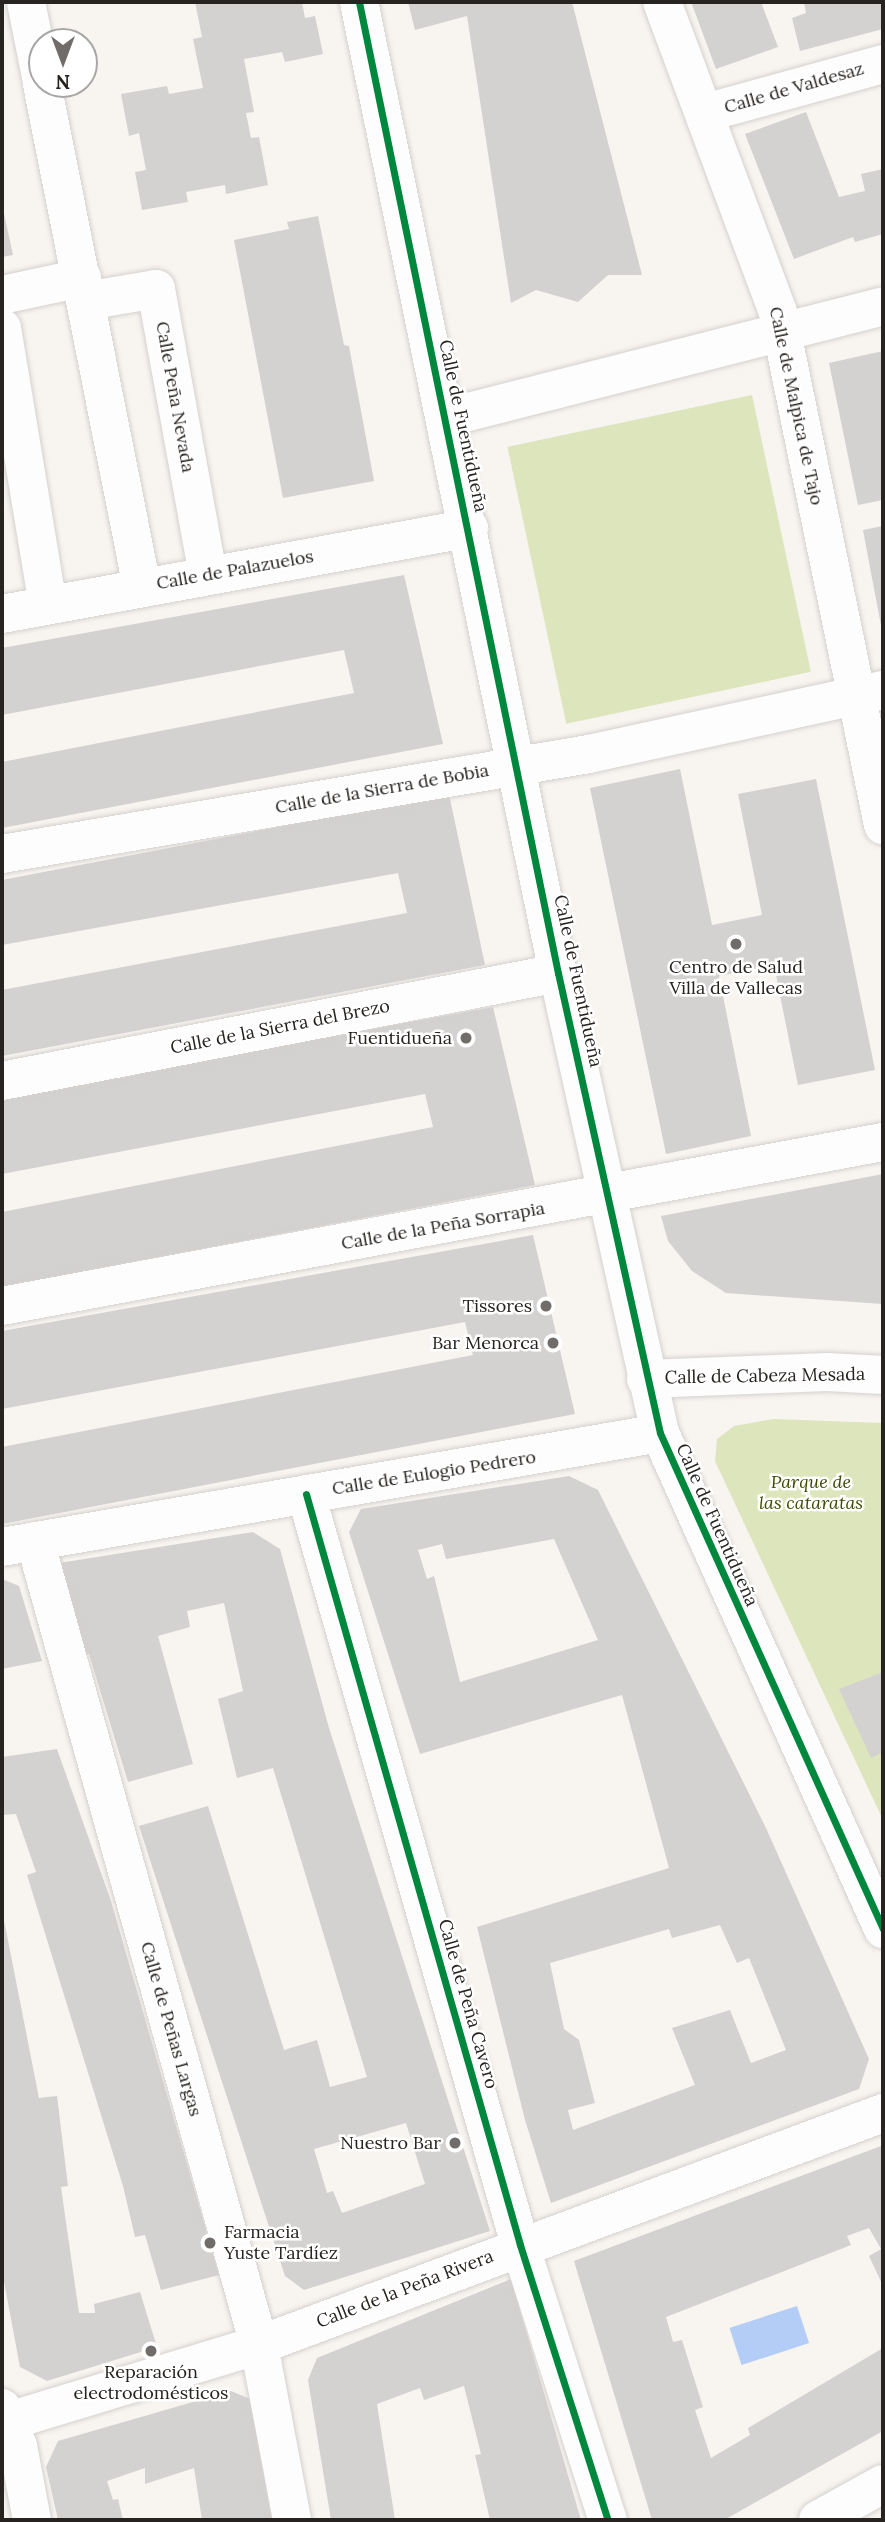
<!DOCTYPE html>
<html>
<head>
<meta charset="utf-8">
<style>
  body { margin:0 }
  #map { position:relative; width:885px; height:2522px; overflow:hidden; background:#f8f4f0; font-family:Lora,serif }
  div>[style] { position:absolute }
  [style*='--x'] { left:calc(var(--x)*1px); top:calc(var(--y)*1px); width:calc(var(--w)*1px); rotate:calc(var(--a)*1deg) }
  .green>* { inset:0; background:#dde5bc; transform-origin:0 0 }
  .water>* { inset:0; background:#b3cdf6; transform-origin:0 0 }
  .building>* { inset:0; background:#d4d1d1 }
  .roads { filter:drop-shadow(0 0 2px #d4d1ce) drop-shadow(0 0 2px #d4d1ce) }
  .street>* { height:38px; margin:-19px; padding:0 19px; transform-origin:19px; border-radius:19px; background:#fefdfd }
  .cycleway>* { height:7px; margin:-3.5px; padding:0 3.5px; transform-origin:3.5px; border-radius:3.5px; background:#00873e }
  .dots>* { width:19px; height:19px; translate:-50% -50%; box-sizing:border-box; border:4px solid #fff; border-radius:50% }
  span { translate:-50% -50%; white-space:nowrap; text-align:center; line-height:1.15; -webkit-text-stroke:5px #fff; paint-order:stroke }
  .street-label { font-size:18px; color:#262320 }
  .poi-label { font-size:18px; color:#262320 }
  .right { translate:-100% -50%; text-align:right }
  .left { translate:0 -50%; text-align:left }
  .park-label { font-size:18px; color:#3e4a00; font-style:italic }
  .frame { position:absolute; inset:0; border:4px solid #262320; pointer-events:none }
  .north { position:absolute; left:28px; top:28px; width:70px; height:70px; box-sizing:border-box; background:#fff; border:2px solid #a8a7a6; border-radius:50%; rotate:180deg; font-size:19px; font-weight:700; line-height:28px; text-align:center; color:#262320 }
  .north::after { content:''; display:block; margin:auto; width:24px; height:32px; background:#706c69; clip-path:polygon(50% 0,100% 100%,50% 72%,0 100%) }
</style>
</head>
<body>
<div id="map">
  <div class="green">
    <div style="left:752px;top:395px;width:283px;height:250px;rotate:78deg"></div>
    <div style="clip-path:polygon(774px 1419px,883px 1423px,883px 1820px,715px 1461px,717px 1439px,734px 1426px)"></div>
  </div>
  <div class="water">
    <div style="left:797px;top:2306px;width:39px;height:71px;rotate:72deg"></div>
  </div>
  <div class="building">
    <div style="clip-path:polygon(195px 2px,302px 2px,305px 18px,315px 16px,323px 54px,285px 62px,282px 52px,244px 59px,254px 112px,246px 113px,251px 138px,259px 137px,268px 185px,226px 194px,225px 185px,186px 192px,188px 202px,142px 210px,135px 172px,146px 170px,139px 133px,129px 136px,121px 94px,167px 86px,169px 94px,203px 88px,193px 39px,202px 37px)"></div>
    <div style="clip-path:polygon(408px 2px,572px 2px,642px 275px,608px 275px,578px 302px,536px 290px,511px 303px,467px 16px,415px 30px)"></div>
    <div style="clip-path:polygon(691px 2px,761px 2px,778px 47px,716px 69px)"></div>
    <div style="clip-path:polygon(804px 2px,883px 2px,883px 29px,800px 51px,792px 18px,806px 13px)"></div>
    <div style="clip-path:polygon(806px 112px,839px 197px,865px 191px,861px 174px,883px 169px,883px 234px,855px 242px,853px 237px,794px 259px,745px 134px)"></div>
    <div style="clip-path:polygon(2px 204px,13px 255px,2px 257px)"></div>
    <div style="clip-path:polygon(318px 216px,344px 345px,349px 346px,374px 481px,283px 498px,234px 240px,289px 229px,287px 222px)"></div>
    <div style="clip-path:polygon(883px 351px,883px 500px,858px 505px,829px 363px)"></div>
    <div style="clip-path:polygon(883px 526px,883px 631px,882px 631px,863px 530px)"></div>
    <div style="clip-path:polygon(404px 575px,443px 744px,2px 828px,2px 762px,354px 693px,344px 650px,2px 715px,2px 648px)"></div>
    <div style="clip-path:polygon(680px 769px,712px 925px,762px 915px,738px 794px,816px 779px,875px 1070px,798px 1085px,774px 965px,719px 976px,751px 1136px,666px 1154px,590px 788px)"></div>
    <div style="clip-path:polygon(449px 794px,485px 965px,2px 1056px,2px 990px,407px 913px,398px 873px,2px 945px,2px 880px)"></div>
    <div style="clip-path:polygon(493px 1007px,535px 1185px,2px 1287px,2px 1212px,433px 1127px,425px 1094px,2px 1174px,2px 1096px)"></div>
    <div style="clip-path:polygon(883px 1174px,883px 1304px,726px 1293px,692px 1271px,668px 1241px,661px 1216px)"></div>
    <div style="clip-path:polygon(533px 1235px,575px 1414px,2px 1524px,2px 1447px,473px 1355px,465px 1322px,2px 1409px,2px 1331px)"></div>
    <div style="clip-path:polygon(evenodd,569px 1476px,598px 1490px,766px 1828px,869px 2059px,859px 2089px,551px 2203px,525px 2120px,477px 1927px,669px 1868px,622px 1695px,420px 1754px,349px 1532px,361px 1509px,569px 1476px,554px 1539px,598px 1640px,460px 1682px,434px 1576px,427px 1579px,418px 1550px,442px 1544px,446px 1559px,554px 1539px,569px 1476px,720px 1925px,737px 1963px,749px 1958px,786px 2050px,751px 2063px,730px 2010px,672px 2028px,695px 2085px,573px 2130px,568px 2110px,595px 2103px,579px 2040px,564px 2029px,550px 1963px,669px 1929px,672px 1938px,720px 1925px)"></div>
    <div style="clip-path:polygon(evenodd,253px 1532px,280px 1549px,329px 1728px,490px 2231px,304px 2290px,285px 2276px,139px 1826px,208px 1806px,284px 2050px,317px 2040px,330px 2087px,367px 2077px,273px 1768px,237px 1778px,218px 1699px,243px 1691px,224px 1603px,187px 1611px,190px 1627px,158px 1636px,193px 1764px,128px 1782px,89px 1654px,79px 1656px,53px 1564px,253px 1532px,406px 2123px,425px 2184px,342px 2213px,333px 2191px,327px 2193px,314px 2149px,406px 2123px)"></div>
    <div style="clip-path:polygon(2px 1579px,19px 1586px,42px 1661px,2px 1669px)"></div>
    <div style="clip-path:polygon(883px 1672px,883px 1752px,871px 1758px,839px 1689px)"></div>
    <div style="clip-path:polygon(57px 1749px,111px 1901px,219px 2275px,161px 2290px,145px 2235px,135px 2237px,123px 2186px,27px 1875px,36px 1872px,16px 1814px,2px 1815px,2px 1757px)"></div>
    <div style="clip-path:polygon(3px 1915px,39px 2098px,57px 2096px,68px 2186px,61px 2187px,79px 2313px,95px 2313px,94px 2304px,140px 2292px,157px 2347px,47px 2381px,20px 2367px,2px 2271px)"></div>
    <div style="clip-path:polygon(881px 2146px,883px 2286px,869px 2256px,881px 2249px,869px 2228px,847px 2236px,851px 2245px,666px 2317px,673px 2342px,682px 2340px,703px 2407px,695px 2410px,711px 2458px,750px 2435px,748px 2428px,883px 2348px,883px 2431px,724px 2520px,652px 2520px,574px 2261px)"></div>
    <div style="clip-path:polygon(511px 2279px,581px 2520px,490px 2520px,475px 2455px,481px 2454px,464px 2386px,424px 2400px,420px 2388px,377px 2404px,395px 2520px,331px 2520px,308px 2380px,317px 2358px)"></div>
    <div style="clip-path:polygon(231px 2391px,250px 2399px,272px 2520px,202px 2520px,194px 2468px,145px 2484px,145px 2468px,107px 2481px,113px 2500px,118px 2499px,123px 2520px,58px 2520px,46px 2467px,58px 2441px)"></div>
  </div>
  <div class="roads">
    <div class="street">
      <div style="--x:26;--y:2;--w:82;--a:78.7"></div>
      <div style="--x:359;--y:2;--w:991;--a:78.42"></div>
      <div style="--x:558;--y:973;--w:471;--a:77.5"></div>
      <div style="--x:660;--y:1433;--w:544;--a:65.79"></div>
      <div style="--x:662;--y:2;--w:332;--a:69.5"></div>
      <div style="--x:778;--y:313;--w:523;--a:78.41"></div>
      <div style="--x:42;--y:84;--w:513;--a:78.76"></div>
      <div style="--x:705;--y:113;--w:185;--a:-15.4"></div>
      <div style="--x:2;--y:295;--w:82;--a:-12"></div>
      <div style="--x:86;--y:301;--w:71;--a:-9.7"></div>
      <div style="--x:156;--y:289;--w:291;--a:79.7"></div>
      <div style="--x:2;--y:328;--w:281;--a:80.6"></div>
      <div style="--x:445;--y:418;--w:452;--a:-14.3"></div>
      <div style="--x:2;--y:614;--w:475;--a:-10.4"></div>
      <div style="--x:2;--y:854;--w:595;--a:-9.67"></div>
      <div style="--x:589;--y:754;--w:301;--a:-12.3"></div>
      <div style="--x:2;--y:1081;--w:566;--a:-10.99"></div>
      <div style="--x:2;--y:1306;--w:896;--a:-10.55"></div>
      <div style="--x:646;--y:1379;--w:181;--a:-2.2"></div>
      <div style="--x:827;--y:1372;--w:56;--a:3.1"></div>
      <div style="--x:306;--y:1494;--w:781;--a:74.09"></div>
      <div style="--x:520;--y:2245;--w:289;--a:72.3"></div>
      <div style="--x:35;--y:1541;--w:835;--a:74.43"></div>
      <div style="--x:259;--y:2345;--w:178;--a:79.3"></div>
      <div style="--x:2;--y:1547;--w:668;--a:-9.83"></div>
      <div style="--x:2;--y:2408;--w:41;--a:67.2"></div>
      <div style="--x:18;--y:2446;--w:75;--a:79.3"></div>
      <div style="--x:2;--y:2423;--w:269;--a:-16.9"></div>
      <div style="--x:259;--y:2345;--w:666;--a:-20.39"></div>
      <div style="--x:818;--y:2520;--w:74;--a:-29"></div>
    </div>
  </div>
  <div class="cycleway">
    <div style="--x:359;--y:2;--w:991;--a:78.42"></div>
    <div style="--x:558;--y:973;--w:471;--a:77.5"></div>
    <div style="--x:660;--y:1433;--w:544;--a:65.79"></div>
    <div style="--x:306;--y:1494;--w:781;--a:74.09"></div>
    <div style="--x:520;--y:2245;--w:289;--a:72.3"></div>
  </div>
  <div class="dots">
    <div style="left:736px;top:944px;background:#706c69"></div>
    <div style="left:466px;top:1038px;background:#706c69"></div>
    <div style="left:546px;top:1306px;background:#706c69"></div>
    <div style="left:553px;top:1343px;background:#706c69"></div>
    <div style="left:455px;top:2143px;background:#706c69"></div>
    <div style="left:210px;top:2243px;background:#706c69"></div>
    <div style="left:151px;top:2351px;background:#706c69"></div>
  </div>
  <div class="street-label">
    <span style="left:794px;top:88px;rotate:-16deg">Calle de Valdesaz</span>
    <span style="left:175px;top:397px;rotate:80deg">Calle Peña Nevada</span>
    <span style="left:796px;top:406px;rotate:78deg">Calle de Malpica de Tajo</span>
    <span style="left:463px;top:426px;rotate:78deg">Calle de Fuentidueña</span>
    <span style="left:235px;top:570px;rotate:-10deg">Calle de Palazuelos</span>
    <span style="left:382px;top:789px;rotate:-10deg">Calle de la Sierra de Bobia</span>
    <span style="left:578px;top:981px;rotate:78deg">Calle de Fuentidueña</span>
    <span style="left:280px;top:1027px;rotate:-11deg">Calle de la Sierra del Brezo</span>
    <span style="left:443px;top:1226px;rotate:-10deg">Calle de la Peña Sorrapia</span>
    <span style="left:765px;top:1376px;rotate:-1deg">Calle de Cabeza Mesada</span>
    <span style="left:434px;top:1473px;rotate:-9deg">Calle de Eulogio Pedrero</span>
    <span style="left:717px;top:1525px;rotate:66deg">Calle de Fuentidueña</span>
    <span style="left:468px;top:2004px;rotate:74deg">Calle de Peña Cavero</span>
    <span style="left:171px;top:2029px;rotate:74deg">Calle de Peñas Largas</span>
    <span style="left:405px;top:2289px;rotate:-21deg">Calle de la Peña Rivera</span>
  </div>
  <div class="poi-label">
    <span style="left:736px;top:978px">Centro de Salud<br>Villa de Vallecas</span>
    <span class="right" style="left:452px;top:1038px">Fuentidueña</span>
    <span class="right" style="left:532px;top:1306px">Tissores</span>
    <span class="right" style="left:539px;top:1343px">Bar Menorca</span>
    <span class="right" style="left:441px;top:2143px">Nuestro Bar</span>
    <span class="left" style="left:224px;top:2243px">Farmacia<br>Yuste Tardíez</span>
    <span style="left:151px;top:2383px">Reparación<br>electrodomésticos</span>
  </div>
  <div class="park-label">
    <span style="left:811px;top:1493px">Parque de<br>las cataratas</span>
  </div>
  <div class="frame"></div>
  <div class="north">N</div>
</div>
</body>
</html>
